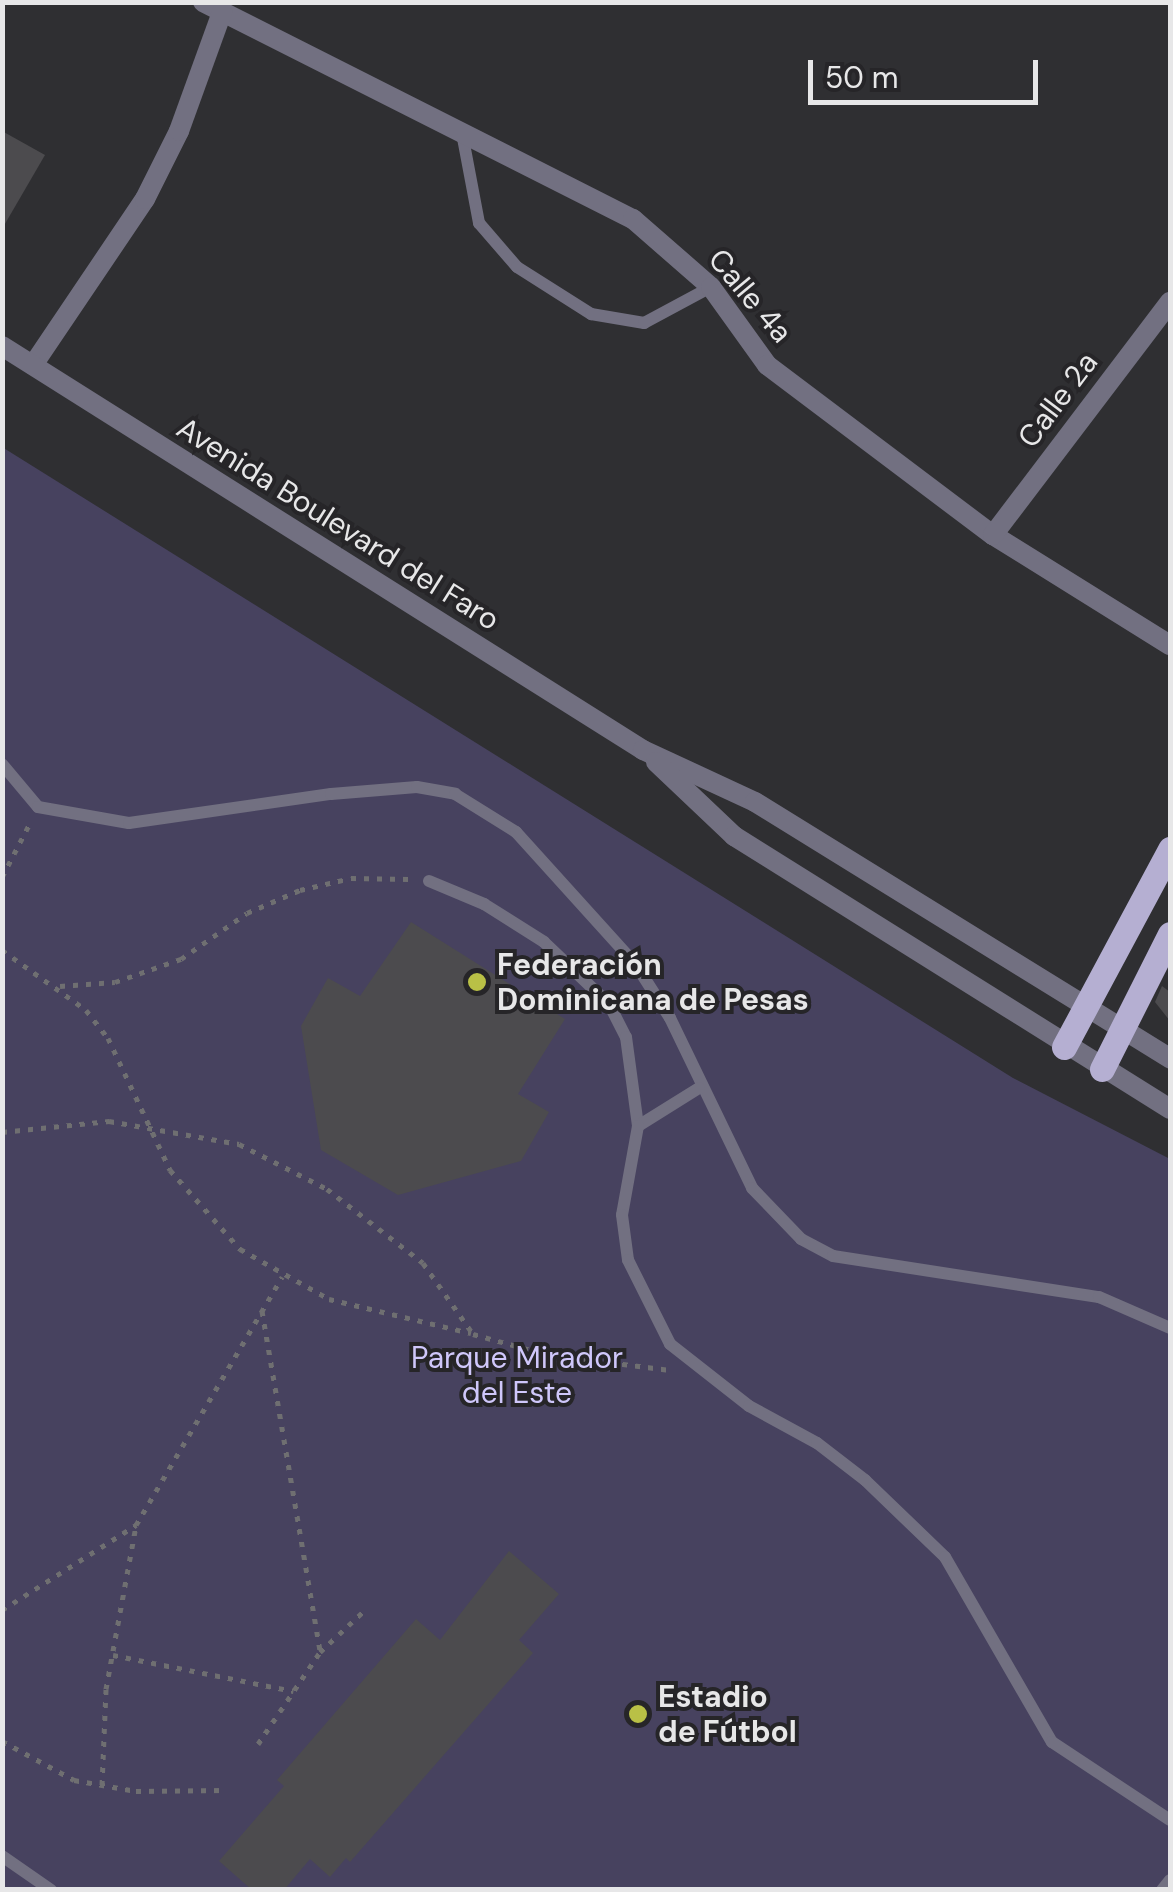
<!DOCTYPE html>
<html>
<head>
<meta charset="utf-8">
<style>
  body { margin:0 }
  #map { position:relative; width:1173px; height:1892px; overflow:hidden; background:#2f2f32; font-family:"DM Sans",sans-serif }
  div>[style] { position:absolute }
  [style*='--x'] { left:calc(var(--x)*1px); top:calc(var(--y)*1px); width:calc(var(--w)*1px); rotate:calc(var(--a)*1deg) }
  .green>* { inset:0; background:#47425f }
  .building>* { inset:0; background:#4c4b4e }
  .path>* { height:5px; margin-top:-2.5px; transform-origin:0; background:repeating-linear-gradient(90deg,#6f6f71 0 5px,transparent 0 13px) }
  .service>* { height:12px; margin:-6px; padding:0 6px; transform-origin:6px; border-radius:6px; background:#727081 }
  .minor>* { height:20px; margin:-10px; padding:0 10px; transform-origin:10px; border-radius:10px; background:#727081 }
  .tertiary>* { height:20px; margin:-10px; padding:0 10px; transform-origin:10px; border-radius:10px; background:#727081 }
  .primary>* { height:25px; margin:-12.5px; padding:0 12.5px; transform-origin:12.5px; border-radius:12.5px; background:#b5afd2 }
  .dots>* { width:28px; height:28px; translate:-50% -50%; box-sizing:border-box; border:5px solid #262528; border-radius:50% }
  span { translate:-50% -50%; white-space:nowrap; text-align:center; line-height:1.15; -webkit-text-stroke:8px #262528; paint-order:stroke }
  .street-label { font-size:30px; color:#e7e7e8 }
  .poi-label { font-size:30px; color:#e7e7e8; font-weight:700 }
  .left { translate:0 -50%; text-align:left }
  .park-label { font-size:30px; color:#cfc7fa }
  .frame { position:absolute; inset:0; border:5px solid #e7e7e8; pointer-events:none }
  .scale { position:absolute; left:808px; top:60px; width:230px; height:45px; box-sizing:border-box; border:5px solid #e7e7e8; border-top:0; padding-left:12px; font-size:30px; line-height:35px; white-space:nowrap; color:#e7e7e8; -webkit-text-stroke:8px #262528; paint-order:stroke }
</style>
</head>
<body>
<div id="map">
  <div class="green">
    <div style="clip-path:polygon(2px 447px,1013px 1078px,1170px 1159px,1170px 1889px,3px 1889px)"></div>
  </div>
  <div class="building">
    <div style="clip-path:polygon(2px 131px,45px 155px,2px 229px)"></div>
    <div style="clip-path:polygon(411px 922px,565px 1019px,518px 1094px,549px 1112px,521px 1161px,398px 1195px,321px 1150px,301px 1026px,328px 978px,360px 996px)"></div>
    <div style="clip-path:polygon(1162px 986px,1170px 992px,1170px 1021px,1155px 1002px)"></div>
    <div style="clip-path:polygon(509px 1551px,559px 1594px,519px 1640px,533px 1653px,350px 1862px,346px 1858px,330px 1877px,310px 1859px,284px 1890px,252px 1890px,219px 1861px,284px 1786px,277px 1780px,416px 1619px,440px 1640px)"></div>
  </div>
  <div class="path">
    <div style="--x:2;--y:877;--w:61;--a:-62.6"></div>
    <div style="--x:2;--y:950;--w:103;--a:35.5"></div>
    <div style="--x:86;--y:1010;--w:36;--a:52"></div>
    <div style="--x:108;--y:1038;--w:146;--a:64.8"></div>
    <div style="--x:170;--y:1170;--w:106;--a:48.5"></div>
    <div style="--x:240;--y:1249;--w:102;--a:29.3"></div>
    <div style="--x:329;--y:1299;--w:146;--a:13.5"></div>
    <div style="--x:60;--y:986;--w:55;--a:-4.2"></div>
    <div style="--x:115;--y:982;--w:70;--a:-19.2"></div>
    <div style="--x:181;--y:959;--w:80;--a:-34.9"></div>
    <div style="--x:247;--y:913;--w:58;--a:-23.5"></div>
    <div style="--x:300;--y:890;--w:52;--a:-13.2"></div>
    <div style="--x:351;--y:878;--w:58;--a:1"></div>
    <div style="--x:2;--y:1132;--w:108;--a:-5.9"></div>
    <div style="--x:109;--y:1121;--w:132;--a:10"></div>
    <div style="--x:239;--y:1144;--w:99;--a:27.1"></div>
    <div style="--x:327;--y:1189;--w:121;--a:37.6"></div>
    <div style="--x:423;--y:1263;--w:87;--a:54.8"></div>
    <div style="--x:473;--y:1334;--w:75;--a:15.5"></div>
    <div style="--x:545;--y:1354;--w:126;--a:7.3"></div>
    <div style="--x:262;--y:1311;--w:346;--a:80.3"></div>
    <div style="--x:2;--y:1610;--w:159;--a:-32.4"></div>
    <div style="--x:136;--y:1525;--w:288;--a:-59.5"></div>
    <div style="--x:113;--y:1655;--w:184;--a:11.3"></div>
    <div style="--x:2;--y:1741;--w:82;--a:28.4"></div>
    <div style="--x:74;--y:1780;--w:63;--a:10.1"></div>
    <div style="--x:136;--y:1791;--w:90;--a:-0.6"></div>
    <div style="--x:258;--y:1744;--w:111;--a:-56"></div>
    <div style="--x:320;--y:1652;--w:64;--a:-43.1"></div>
    <div style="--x:102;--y:1785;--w:96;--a:-87.6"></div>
    <div style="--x:106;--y:1689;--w:167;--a:-79.6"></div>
  </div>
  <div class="service">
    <div style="--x:462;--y:133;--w:92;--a:79.3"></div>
    <div style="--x:479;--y:223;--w:58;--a:49.2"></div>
    <div style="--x:517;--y:267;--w:88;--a:32.4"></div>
    <div style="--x:591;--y:314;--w:54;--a:9.6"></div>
    <div style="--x:644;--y:323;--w:76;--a:-28.2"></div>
    <div style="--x:2;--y:764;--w:56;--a:50.1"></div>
    <div style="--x:38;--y:807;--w:92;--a:10"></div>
    <div style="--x:129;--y:823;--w:204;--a:-8.2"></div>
    <div style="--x:331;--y:794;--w:86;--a:-4.7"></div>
    <div style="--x:417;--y:787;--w:39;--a:10"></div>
    <div style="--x:455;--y:794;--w:72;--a:31.9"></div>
    <div style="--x:516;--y:832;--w:179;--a:47.9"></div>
    <div style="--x:636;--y:965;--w:63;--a:57.3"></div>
    <div style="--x:670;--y:1018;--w:189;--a:64.2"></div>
    <div style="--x:752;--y:1188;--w:71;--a:46.1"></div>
    <div style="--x:801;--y:1239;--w:36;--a:28"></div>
    <div style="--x:833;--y:1256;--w:269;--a:8.8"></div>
    <div style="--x:1099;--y:1297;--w:77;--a:23.6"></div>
    <div style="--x:429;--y:881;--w:60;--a:22.7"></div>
    <div style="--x:484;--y:904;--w:71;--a:32.3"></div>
    <div style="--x:544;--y:942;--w:90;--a:43.6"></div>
    <div style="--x:609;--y:1004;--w:37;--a:63"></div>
    <div style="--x:626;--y:1037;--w:90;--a:82.3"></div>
    <div style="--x:699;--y:1088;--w:72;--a:148.1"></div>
    <div style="--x:638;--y:1126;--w:90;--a:100.2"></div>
    <div style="--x:622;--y:1215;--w:45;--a:82.4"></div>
    <div style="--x:628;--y:1260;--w:94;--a:63.4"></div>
    <div style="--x:670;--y:1344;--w:100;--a:38.1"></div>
    <div style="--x:749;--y:1406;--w:77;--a:28.6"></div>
    <div style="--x:817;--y:1443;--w:61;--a:37.6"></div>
    <div style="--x:865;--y:1480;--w:111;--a:43.9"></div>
    <div style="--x:945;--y:1557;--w:214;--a:60"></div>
    <div style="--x:1052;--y:1742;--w:141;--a:33.5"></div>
    <div style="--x:2;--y:1856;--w:60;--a:34.8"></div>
    <div style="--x:1162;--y:1890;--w:13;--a:-51"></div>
  </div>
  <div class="minor">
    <div style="--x:203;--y:2;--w:482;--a:26.8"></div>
    <div style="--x:633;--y:219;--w:103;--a:41.1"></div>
    <div style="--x:711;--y:287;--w:96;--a:54.3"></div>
    <div style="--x:767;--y:365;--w:283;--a:37"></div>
    <div style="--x:993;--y:535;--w:208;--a:31.9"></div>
    <div style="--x:33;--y:365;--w:200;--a:-56"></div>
    <div style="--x:145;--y:199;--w:76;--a:-63.4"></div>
    <div style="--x:179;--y:131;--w:127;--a:-70.1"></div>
    <div style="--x:993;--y:535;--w:293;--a:-52.8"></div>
  </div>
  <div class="tertiary">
    <div style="--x:2;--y:346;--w:758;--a:32.22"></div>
    <div style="--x:643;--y:750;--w:123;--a:24.9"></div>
    <div style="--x:755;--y:802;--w:488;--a:31.7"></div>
    <div style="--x:656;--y:762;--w:108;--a:43.5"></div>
    <div style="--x:734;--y:836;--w:514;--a:32.05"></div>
  </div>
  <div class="primary">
    <div style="--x:1064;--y:1047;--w:225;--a:-61.8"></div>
    <div style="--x:1102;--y:1069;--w:151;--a:-63.3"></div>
  </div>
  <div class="dots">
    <div style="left:477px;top:982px;background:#b9c046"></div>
    <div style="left:638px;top:1714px;background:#b9c046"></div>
  </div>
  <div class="street-label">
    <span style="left:750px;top:296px;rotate:50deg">Calle 4a</span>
    <span style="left:1058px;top:400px;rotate:-53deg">Calle 2a</span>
    <span style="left:338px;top:524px;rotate:32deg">Avenida Boulevard del Faro</span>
  </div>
  <div class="poi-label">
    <span class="left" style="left:497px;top:982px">Federación<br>Dominicana de Pesas</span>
    <span class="left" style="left:658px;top:1714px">Estadio<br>de Fútbol</span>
  </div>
  <div class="park-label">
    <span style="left:517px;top:1375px">Parque Mirador<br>del Este</span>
  </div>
  <div class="frame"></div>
  <div class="scale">50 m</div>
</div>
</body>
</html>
